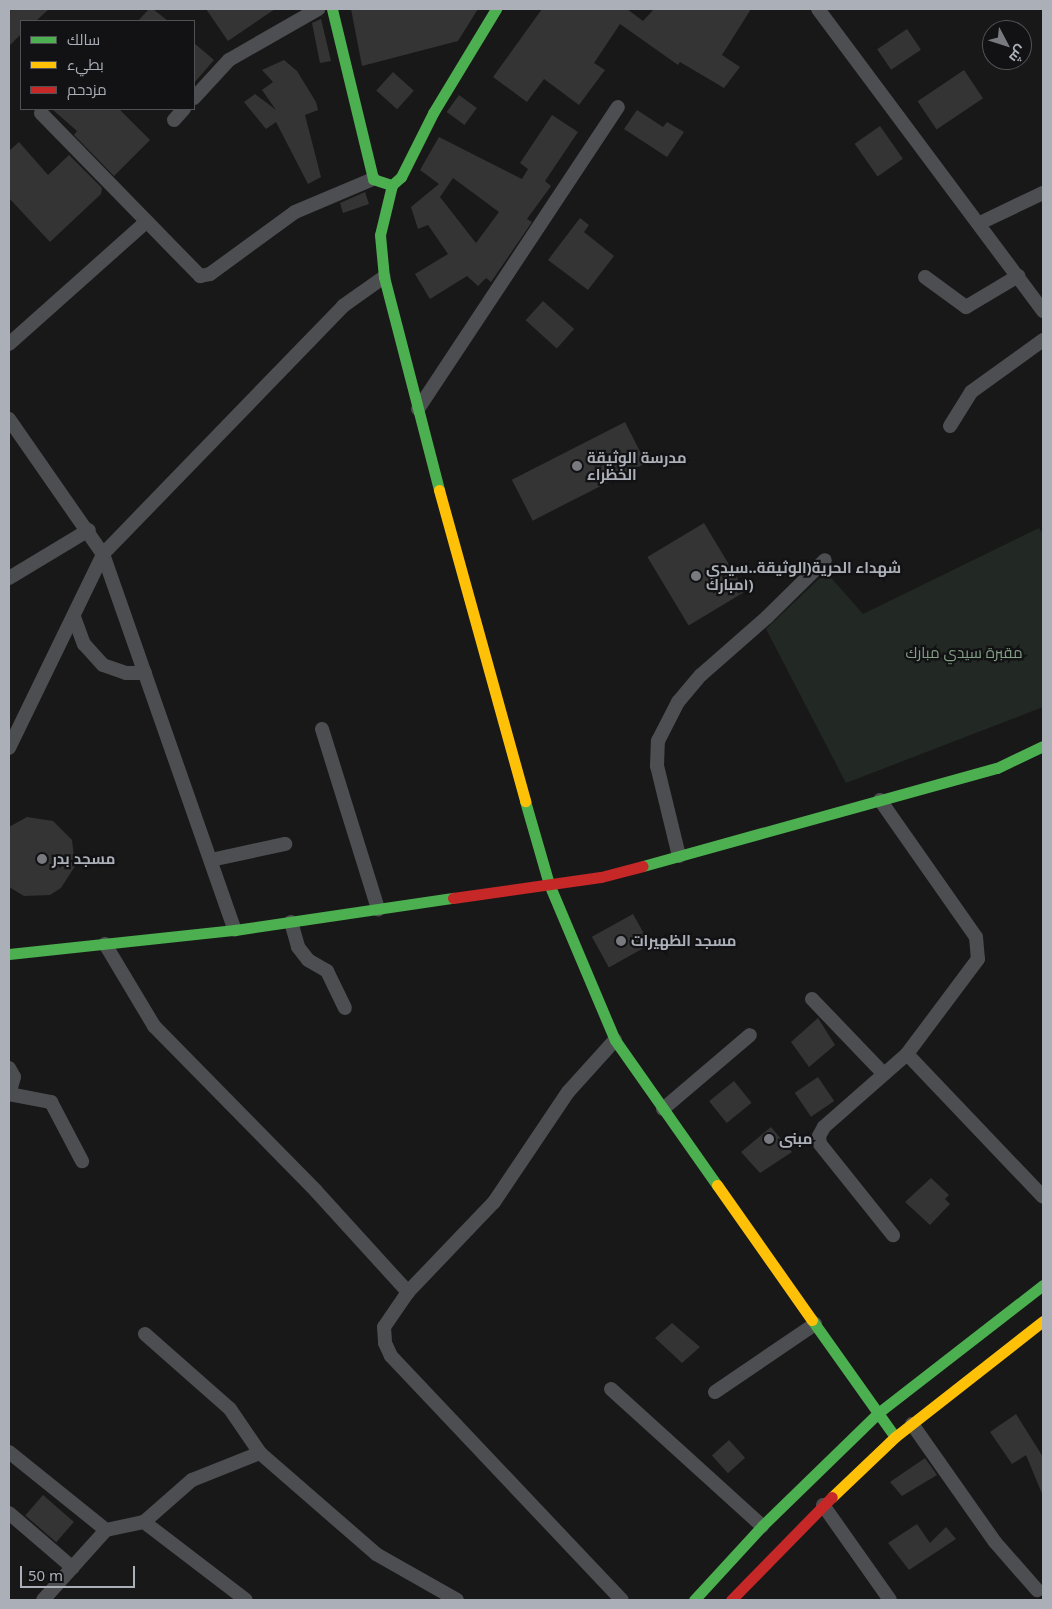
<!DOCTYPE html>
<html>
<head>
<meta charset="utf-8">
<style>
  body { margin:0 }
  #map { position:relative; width:1052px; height:1609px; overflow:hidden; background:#181818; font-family:"Noto Sans",Cairo,sans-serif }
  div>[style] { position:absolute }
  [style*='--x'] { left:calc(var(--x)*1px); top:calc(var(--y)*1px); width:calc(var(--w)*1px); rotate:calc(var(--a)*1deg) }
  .green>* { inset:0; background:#222823 }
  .building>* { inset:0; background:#343435; transform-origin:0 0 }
  .street>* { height:14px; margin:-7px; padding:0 7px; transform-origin:7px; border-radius:7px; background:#4d4e51 }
  .fast>* { height:11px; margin:-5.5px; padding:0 5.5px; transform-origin:5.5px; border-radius:5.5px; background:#4caf50 }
  .slow>* { height:11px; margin:-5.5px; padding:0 5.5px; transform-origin:5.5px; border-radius:5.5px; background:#ffc107 }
  .jam>* { height:11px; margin:-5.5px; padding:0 5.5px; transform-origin:5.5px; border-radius:5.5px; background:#c62828 }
  .dots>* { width:14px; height:14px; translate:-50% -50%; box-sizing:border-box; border:2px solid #121214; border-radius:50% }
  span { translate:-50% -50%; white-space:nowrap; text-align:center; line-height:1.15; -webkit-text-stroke:4.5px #121214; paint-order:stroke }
  .poi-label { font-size:15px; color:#abafb7; font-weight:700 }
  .left { translate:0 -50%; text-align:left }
  .park-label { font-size:15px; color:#84a085 }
  .frame { position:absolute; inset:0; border:10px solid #abafb7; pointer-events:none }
  .legend { position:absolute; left:20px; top:20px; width:175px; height:90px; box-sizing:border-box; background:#121214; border:1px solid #4f5155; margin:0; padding:6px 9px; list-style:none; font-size:15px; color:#abafb7 }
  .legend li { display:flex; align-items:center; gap:10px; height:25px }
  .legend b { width:25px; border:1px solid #4f5155 }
  .north { position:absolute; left:982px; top:20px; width:50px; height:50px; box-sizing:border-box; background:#121214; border:1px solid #4f5155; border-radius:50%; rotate:130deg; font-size:14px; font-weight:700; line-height:20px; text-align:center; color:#abafb7 }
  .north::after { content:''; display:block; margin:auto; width:18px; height:22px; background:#787a7f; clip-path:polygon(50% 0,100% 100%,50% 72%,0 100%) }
  .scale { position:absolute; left:20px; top:1566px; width:115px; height:22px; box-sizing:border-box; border:2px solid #abafb7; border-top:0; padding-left:6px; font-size:15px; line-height:18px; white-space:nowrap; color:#abafb7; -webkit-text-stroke:4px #121214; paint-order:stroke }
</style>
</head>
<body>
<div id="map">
  <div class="green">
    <div style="clip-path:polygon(1039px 528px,1043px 534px,1043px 707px,846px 783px,766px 629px,826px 572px,863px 614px)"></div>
  </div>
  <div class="building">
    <div style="clip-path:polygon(9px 9px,49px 9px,36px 21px,21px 21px,21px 34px,9px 46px)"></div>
    <div style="clip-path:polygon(149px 9px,153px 9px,168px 21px,138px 21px)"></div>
    <div style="clip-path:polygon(206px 9px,275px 9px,228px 41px)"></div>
    <div style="clip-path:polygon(351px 9px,478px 9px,458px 41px,362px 66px)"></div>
    <div style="clip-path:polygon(542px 9px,627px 9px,643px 21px,654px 9px,751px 9px,722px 55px,740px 67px,724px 88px,680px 62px,678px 65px,620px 24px,594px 63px,605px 70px,579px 105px,544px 79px,527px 102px,493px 77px)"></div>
    <div style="clip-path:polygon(321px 19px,331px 61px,320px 63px,312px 23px)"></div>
    <div style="left:907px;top:29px;width:25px;height:36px;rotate:56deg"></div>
    <div style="clip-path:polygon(194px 43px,214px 60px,194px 83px)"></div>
    <div style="clip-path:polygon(284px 60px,297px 71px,316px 102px,318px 110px,305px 115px,321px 177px,308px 184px,276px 122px,266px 129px,244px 102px,255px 94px,276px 110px,262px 90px,273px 82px,262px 70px)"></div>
    <div style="left:964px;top:70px;width:34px;height:56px;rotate:56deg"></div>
    <div style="left:393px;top:72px;width:28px;height:25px;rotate:42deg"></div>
    <div style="left:459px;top:95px;width:22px;height:21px;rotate:36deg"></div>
    <div style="clip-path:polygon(52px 109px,119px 109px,150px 140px,114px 176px,74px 135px,77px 131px)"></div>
    <div style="clip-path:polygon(637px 110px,663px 127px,667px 122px,684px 132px,667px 157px,624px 129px)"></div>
    <div style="clip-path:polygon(evenodd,552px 115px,578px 132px,545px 181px,551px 186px,527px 219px,532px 222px,491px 282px,486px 278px,478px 286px,467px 276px,430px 299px,415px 274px,448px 254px,428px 225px,418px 229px,411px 207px,439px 184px,420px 170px,439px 137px,522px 179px,528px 169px,520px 163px,552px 115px,453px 178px,499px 212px,476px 243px,440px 197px,453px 178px)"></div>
    <div style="left:880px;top:126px;width:40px;height:31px;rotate:55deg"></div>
    <div style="clip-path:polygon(19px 142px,48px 175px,69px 155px,102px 188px,101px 194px,50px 242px,9px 198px,9px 151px)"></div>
    <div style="clip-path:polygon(365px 192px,369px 204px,343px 213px,340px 203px)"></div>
    <div style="clip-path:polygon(580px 218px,589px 225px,584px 232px,614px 256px,588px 290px,548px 260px)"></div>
    <div style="left:543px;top:301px;width:42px;height:26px;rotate:42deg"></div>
    <div style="left:625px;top:422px;width:46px;height:127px;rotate:63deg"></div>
    <div style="left:704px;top:523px;width:80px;height:66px;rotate:59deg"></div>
    <div style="clip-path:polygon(27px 817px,53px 821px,72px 840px,75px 866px,61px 888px,50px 895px,24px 896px,9px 887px,9px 827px)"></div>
    <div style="left:633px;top:914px;width:35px;height:47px;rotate:61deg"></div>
    <div style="clip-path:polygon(818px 1018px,835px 1045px,809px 1067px,791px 1042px)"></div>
    <div style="left:818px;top:1077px;width:29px;height:28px;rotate:56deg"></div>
    <div style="left:734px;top:1081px;width:28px;height:32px;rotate:51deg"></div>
    <div style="clip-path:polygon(771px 1127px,792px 1152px,760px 1173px,741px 1152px)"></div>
    <div style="clip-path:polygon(931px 1178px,949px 1195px,945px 1199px,950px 1204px,930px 1225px,905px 1202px)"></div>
    <div style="clip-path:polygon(672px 1323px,700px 1347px,682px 1363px,655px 1338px)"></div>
    <div style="clip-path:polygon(1016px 1414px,1043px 1457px,1043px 1496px,1026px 1455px,1012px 1464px,990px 1432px)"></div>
    <div style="left:729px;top:1440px;width:24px;height:23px;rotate:48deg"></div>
    <div style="clip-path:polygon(925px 1458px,937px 1475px,902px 1496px,890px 1482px)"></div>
    <div style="left:43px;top:1495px;width:41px;height:27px;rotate:41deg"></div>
    <div style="clip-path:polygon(917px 1524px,930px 1543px,946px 1527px,956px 1539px,909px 1570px,888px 1543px)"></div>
  </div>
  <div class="street">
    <div style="--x:818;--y:9;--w:377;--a:53.3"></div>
    <div style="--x:194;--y:98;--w:52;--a:-47.4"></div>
    <div style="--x:229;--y:60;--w:103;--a:-29.8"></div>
    <div style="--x:41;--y:113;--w:228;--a:45.7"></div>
    <div style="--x:200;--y:276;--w:10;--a:-11"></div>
    <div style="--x:210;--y:274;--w:105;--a:-36.1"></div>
    <div style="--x:295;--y:212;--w:85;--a:-22.9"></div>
    <div style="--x:174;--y:120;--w:15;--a:-48"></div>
    <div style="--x:980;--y:223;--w:70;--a:-25.5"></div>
    <div style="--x:925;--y:277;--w:51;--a:36.2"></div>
    <div style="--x:966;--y:307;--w:61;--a:-30.8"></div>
    <div style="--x:9;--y:344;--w:183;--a:-41.7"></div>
    <div style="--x:418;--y:409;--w:362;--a:-56.5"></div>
    <div style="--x:9;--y:419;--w:165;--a:55.2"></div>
    <div style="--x:103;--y:554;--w:398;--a:70.7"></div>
    <div style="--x:950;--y:426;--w:40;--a:-58"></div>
    <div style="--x:971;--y:392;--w:89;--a:-35.8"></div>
    <div style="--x:9;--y:578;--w:93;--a:-31"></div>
    <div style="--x:74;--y:617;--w:29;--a:70"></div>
    <div style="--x:84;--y:644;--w:28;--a:48"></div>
    <div style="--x:103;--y:665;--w:24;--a:19"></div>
    <div style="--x:126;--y:673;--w:19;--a:0"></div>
    <div style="--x:322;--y:729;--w:189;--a:72.7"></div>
    <div style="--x:9;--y:748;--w:216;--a:-64.1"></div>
    <div style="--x:103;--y:554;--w:345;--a:-45.9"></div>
    <div style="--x:343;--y:306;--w:50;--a:-35.3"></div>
    <div style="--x:880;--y:800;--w:167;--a:55"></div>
    <div style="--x:976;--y:937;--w:22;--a:85"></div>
    <div style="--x:978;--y:959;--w:119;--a:126.8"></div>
    <div style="--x:907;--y:1054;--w:111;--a:138.7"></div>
    <div style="--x:824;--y:1127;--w:10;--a:119"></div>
    <div style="--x:819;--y:1136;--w:8;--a:83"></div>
    <div style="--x:820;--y:1144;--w:117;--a:51.3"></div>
    <div style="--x:679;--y:856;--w:93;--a:-103.7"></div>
    <div style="--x:657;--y:766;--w:25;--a:-88"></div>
    <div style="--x:658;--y:741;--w:44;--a:-62.9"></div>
    <div style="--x:678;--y:702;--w:35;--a:-50"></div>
    <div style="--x:701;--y:675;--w:88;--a:-41.3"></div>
    <div style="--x:767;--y:617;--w:81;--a:-44.5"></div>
    <div style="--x:211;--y:860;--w:76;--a:-12.2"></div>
    <div style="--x:291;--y:922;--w:26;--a:74"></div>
    <div style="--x:298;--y:947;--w:16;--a:52"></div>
    <div style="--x:308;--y:960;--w:22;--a:30"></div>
    <div style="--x:327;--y:971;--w:41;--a:64.1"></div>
    <div style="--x:105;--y:944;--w:96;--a:59.1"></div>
    <div style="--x:154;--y:1026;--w:231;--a:45.5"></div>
    <div style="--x:316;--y:1191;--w:137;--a:47.7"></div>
    <div style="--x:812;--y:999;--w:104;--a:46.2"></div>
    <div style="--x:615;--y:1040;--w:70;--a:132.1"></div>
    <div style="--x:568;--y:1092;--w:133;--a:123.9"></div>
    <div style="--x:494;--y:1202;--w:124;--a:133.7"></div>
    <div style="--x:408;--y:1292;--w:42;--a:124.4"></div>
    <div style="--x:384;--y:1327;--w:16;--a:86"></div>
    <div style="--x:385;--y:1343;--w:14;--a:65"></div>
    <div style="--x:391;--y:1356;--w:336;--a:46.6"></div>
    <div style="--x:907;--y:1054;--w:197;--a:46.4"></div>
    <div style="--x:9;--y:1068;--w:10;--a:61"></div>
    <div style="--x:14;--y:1077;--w:18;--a:106"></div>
    <div style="--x:9;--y:1094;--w:43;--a:10.8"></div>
    <div style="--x:51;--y:1102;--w:67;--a:62.3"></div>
    <div style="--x:663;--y:1109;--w:114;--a:-40.4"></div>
    <div style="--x:145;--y:1334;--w:113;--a:41.4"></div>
    <div style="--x:230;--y:1409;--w:53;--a:55.7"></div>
    <div style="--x:611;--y:1389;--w:204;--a:42.2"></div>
    <div style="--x:715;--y:1392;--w:121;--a:-34.2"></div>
    <div style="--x:912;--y:1424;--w:144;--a:54.9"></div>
    <div style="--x:995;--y:1542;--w:64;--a:48.8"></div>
    <div style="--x:9;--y:1452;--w:124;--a:38.8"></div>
    <div style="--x:823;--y:1505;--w:116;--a:54.8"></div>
    <div style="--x:9;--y:1513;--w:84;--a:40.7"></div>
    <div style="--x:144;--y:1522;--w:128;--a:37.4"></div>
    <div style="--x:43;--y:1600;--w:94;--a:-48"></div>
    <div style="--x:106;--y:1530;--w:39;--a:-12"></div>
    <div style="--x:144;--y:1522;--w:64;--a:-41.2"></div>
    <div style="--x:192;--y:1480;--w:73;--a:-21.7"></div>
    <div style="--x:260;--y:1453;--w:154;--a:41"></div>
    <div style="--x:376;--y:1554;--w:93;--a:29.6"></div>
  </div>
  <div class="fast">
    <div style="--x:332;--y:9;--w:175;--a:76.4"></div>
    <div style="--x:373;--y:179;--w:20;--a:18"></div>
    <div style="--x:392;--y:185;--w:12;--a:-42"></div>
    <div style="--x:401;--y:177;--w:72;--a:-63.4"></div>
    <div style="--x:433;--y:113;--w:122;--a:-58.8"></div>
    <div style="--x:392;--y:185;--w:51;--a:103.5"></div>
    <div style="--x:380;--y:235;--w:42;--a:84.6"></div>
    <div style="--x:384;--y:277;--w:220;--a:75.5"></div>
    <div style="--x:525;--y:801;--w:86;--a:73.9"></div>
    <div style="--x:549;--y:884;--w:169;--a:67.1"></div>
    <div style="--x:615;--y:1040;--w:177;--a:54.9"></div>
    <div style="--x:643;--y:866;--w:367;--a:-15.5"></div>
    <div style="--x:997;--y:768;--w:51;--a:-25.6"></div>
    <div style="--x:9;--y:954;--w:227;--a:-6.1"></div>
    <div style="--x:235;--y:930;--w:220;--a:-8.4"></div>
    <div style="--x:812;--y:1320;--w:143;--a:54.6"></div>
    <div style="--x:694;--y:1600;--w:100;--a:-47.4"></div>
    <div style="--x:762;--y:1526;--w:162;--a:-44.2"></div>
    <div style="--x:878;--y:1413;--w:209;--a:-37.8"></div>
  </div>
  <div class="slow">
    <div style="--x:439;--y:490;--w:323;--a:74.5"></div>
    <div style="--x:717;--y:1185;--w:165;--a:54.9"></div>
    <div style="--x:832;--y:1497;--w:87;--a:-43.6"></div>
    <div style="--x:895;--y:1437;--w:188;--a:-38.1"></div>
  </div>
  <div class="jam">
    <div style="--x:453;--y:898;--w:149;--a:-8.1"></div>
    <div style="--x:601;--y:877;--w:43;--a:-14.7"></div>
    <div style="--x:731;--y:1600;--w:144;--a:-45.6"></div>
  </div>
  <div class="dots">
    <div style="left:577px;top:466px;background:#787a7f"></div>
    <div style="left:696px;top:576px;background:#787a7f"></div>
    <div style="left:42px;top:859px;background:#787a7f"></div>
    <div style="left:621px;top:941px;background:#787a7f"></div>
    <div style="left:769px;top:1139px;background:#787a7f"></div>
  </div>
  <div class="poi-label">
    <span class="left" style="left:587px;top:466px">مدرسة الوثيقة<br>الخظراء</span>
    <span class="left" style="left:706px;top:576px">شهداء الحرية(الوثيقة..سيدي<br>امبارك)</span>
    <span class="left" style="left:52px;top:859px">مسجد بدر</span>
    <span class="left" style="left:631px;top:941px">مسجد الظهيرات</span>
    <span class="left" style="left:779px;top:1139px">مبنى</span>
  </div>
  <div class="park-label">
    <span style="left:964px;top:653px">مقبرة سيدي مبارك</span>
  </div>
  <div class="frame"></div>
  <ul class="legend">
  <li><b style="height:6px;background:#4caf50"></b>سالك</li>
  <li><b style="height:6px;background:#ffc107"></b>بطيء</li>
  <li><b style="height:6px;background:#c62828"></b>مزدحم</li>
  </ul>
  <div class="north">ش</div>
  <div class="scale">50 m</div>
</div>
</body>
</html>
